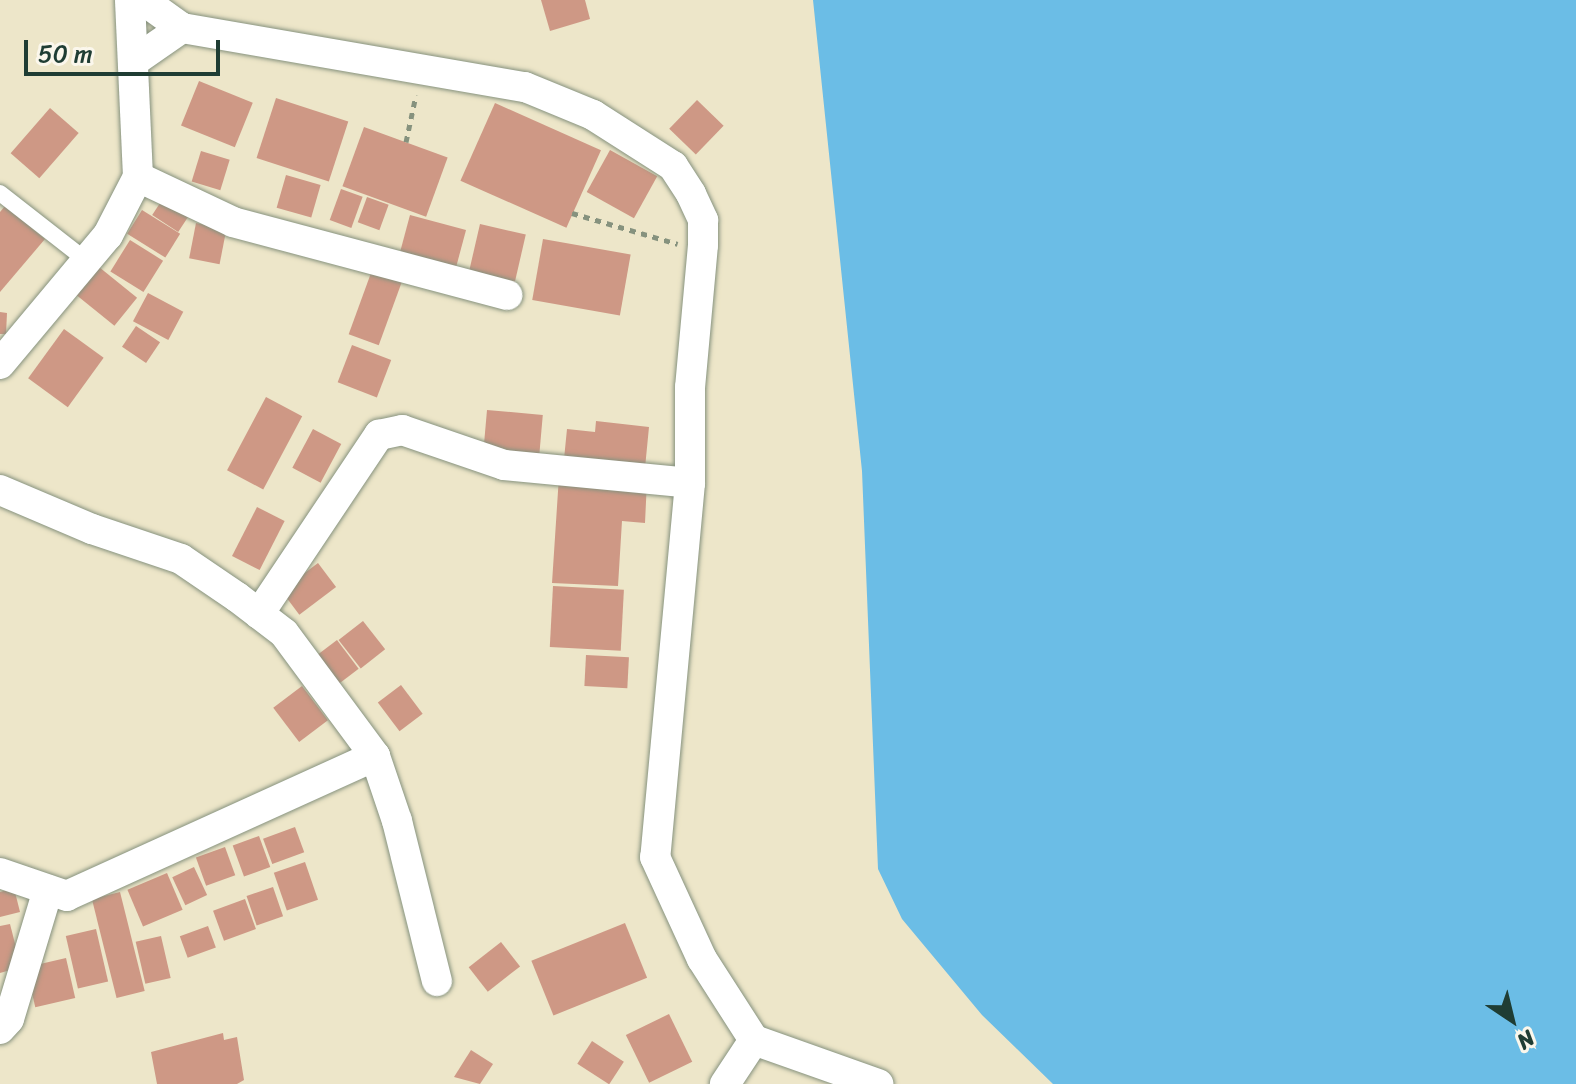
<!DOCTYPE html>
<html>
<head>
<meta charset="utf-8">
<style>
  body { margin:0 }
  #map { position:relative; width:1576px; height:1084px; overflow:hidden; background:#ede6c9; font-family:Sriracha,sans-serif }
  div>[style] { position:absolute }
  [style*='--x'] { left:calc(var(--x)*1px); top:calc(var(--y)*1px); width:calc(var(--w)*1px); rotate:calc(var(--a)*1deg) }
  .water>* { inset:0; background:#6bbde6 }
  .building>* { inset:0; background:#ce9885; transform-origin:0 0 }
  .path>* { height:5px; margin-top:-2.5px; transform-origin:0; background:repeating-linear-gradient(90deg,#86927e 0 6px,transparent 0 12px) }
  .roads { filter:drop-shadow(0 0 2px #86927e) drop-shadow(0 0 2px #86927e) }
  .lane>* { height:16px; margin:-8px; padding:0 8px; transform-origin:8px; border-radius:8px; background:#fff }
  .street>* { height:30px; margin:-15px; padding:0 15px; transform-origin:15px; border-radius:15px; background:#fff }
  span { translate:-50% -50%; white-space:nowrap; text-align:center; line-height:1.15; -webkit-text-stroke:6px #fbf7ec; paint-order:stroke }
  .north { position:absolute; left:1472px; top:980px; width:80px; height:80px; -webkit-text-stroke:6px #fbf7ec; paint-order:stroke; rotate:145deg; font-size:22px; font-weight:700; line-height:32px; text-align:center; color:#1f3d34 }
  .north::after { content:''; display:block; margin:auto; width:28px; height:36px; background:#1f3d34; clip-path:polygon(50% 0,100% 100%,50% 72%,0 100%) }
  .scale { position:absolute; left:24px; top:40px; width:196px; height:36px; box-sizing:border-box; border:4px solid #1f3d34; border-top:0; padding-left:10px; font-size:24px; line-height:28px; white-space:nowrap; color:#1f3d34; -webkit-text-stroke:6px #fbf7ec; paint-order:stroke }
</style>
</head>
<body>
<div id="map">
  <div class="water">
    <div style="clip-path:polygon(813px 0,1576px 0,1576px 1084px,1053px 1084px,982px 1015px,902px 919px,878px 869px,862px 471px)"></div>
  </div>
  <div class="building">
    <div style="clip-path:polygon(541px 0,585px 0,590px 19px,550px 31px)"></div>
    <div style="left:199px;top:81px;width:58px;height:48px;rotate:22deg"></div>
    <div style="left:276px;top:98px;width:76px;height:63px;rotate:18deg"></div>
    <div style="left:697px;top:100px;width:37px;height:40px;rotate:44deg"></div>
    <div style="left:495px;top:103px;width:116px;height:85px;rotate:24deg"></div>
    <div style="left:50px;top:108px;width:38px;height:60px;rotate:41deg"></div>
    <div style="left:364px;top:127px;width:89px;height:63px;rotate:20deg"></div>
    <div style="left:610px;top:150px;width:54px;height:48px;rotate:29deg"></div>
    <div style="left:201px;top:151px;width:30px;height:32px;rotate:17deg"></div>
    <div style="left:286px;top:175px;width:36px;height:34px;rotate:16deg"></div>
    <div style="left:341px;top:189px;width:23px;height:33px;rotate:20deg"></div>
    <div style="left:367px;top:197px;width:23px;height:27px;rotate:20deg"></div>
    <div style="left:162px;top:200px;width:31px;height:18px;rotate:33deg"></div>
    <div style="clip-path:polygon(5px 206px,45px 239px,0 292px,0 212px)"></div>
    <div style="left:142px;top:210px;width:45px;height:28px;rotate:32deg"></div>
    <div style="left:410px;top:215px;width:58px;height:46px;rotate:15deg"></div>
    <div style="left:196px;top:223px;width:31px;height:36px;rotate:11deg"></div>
    <div style="left:480px;top:224px;width:47px;height:53px;rotate:13deg"></div>
    <div style="left:543px;top:239px;width:89px;height:62px;rotate:10deg"></div>
    <div style="left:130px;top:240px;width:39px;height:37px;rotate:32deg"></div>
    <div style="left:375px;top:262px;width:32px;height:77px;rotate:20deg"></div>
    <div style="left:99px;top:267px;width:49px;height:36px;rotate:39deg"></div>
    <div style="left:148px;top:293px;width:40px;height:32px;rotate:28deg"></div>
    <div style="clip-path:polygon(0 312px,7px 313px,6px 334px,0 334px)"></div>
    <div style="left:136px;top:326px;width:29px;height:25px;rotate:34deg"></div>
    <div style="left:64px;top:329px;width:49px;height:61px;rotate:36deg"></div>
    <div style="left:352px;top:345px;width:42px;height:40px;rotate:21deg"></div>
    <div style="left:266px;top:397px;width:41px;height:83px;rotate:28deg"></div>
    <div style="left:487px;top:410px;width:56px;height:39px;rotate:5deg"></div>
    <div style="clip-path:polygon(596px 421px,649px 427px,645px 468px,564px 459px,567px 429px,595px 432px)"></div>
    <div style="left:313px;top:429px;width:32px;height:44px;rotate:28deg"></div>
    <div style="clip-path:polygon(559px 476px,647px 481px,645px 523px,622px 521px,618px 586px,552px 583px)"></div>
    <div style="left:257px;top:507px;width:31px;height:55px;rotate:27deg"></div>
    <div style="left:318px;top:563px;width:30px;height:46px;rotate:53deg"></div>
    <div style="left:553px;top:586px;width:71px;height:61px;rotate:3deg"></div>
    <div style="left:363px;top:621px;width:36px;height:31px;rotate:52deg"></div>
    <div style="left:337px;top:640px;width:36px;height:26px;rotate:53deg"></div>
    <div style="left:586px;top:655px;width:43px;height:31px;rotate:3deg"></div>
    <div style="left:401px;top:685px;width:36px;height:29px;rotate:53deg"></div>
    <div style="left:302px;top:686px;width:43px;height:36px;rotate:53deg"></div>
    <div style="left:295px;top:827px;width:27px;height:34px;rotate:70deg"></div>
    <div style="left:259px;top:836px;width:33px;height:28px;rotate:70deg"></div>
    <div style="left:225px;top:847px;width:30px;height:31px;rotate:70deg"></div>
    <div style="left:305px;top:862px;width:40px;height:33px;rotate:71deg"></div>
    <div style="left:194px;top:867px;width:31px;height:24px;rotate:65deg"></div>
    <div style="left:167px;top:873px;width:40px;height:43px;rotate:67deg"></div>
    <div style="left:273px;top:887px;width:31px;height:28px;rotate:71deg"></div>
    <div style="clip-path:polygon(14px 888px,20px 912px,0 917px,0 892px)"></div>
    <div style="left:120px;top:892px;width:102px;height:29px;rotate:76deg"></div>
    <div style="left:245px;top:899px;width:32px;height:34px;rotate:70deg"></div>
    <div style="left:625px;top:923px;width:59px;height:101px;rotate:68deg"></div>
    <div style="clip-path:polygon(10px 924px,21px 967px,0 973px,0 926px)"></div>
    <div style="left:208px;top:926px;width:23px;height:30px;rotate:70deg"></div>
    <div style="left:96px;top:929px;width:54px;height:31px;rotate:77deg"></div>
    <div style="left:161px;top:936px;width:43px;height:26px;rotate:77deg"></div>
    <div style="left:501px;top:942px;width:31px;height:41px;rotate:52deg"></div>
    <div style="left:66px;top:958px;width:41px;height:41px;rotate:77deg"></div>
    <div style="left:669px;top:1014px;width:53px;height:48px;rotate:64deg"></div>
    <div style="clip-path:polygon(223px 1033px,224px 1040px,237px 1037px,244px 1080px,237px 1084px,157px 1084px,151px 1052px)"></div>
    <div style="left:592px;top:1041px;width:38px;height:27px;rotate:33deg"></div>
    <div style="clip-path:polygon(471px 1050px,493px 1064px,480px 1084px,454px 1077px)"></div>
  </div>
  <div class="path">
    <div style="--x:406;--y:142;--w:48;--a:-78"></div>
    <div style="--x:572;--y:213;--w:110;--a:16.3"></div>
  </div>
  <div class="roads">
    <div class="lane">
      <div style="--x:0;--y:193;--w:110;--a:38"></div>
    </div>
    <div class="street">
      <div style="--x:143;--y:0;--w:48;--a:35.7"></div>
      <div style="--x:182;--y:28;--w:348;--a:9.8"></div>
      <div style="--x:525;--y:87;--w:74;--a:22.4"></div>
      <div style="--x:593;--y:115;--w:95;--a:32.5"></div>
      <div style="--x:673;--y:166;--w:33;--a:57"></div>
      <div style="--x:691;--y:194;--w:29;--a:65"></div>
      <div style="--x:703;--y:220;--w:25;--a:90"></div>
      <div style="--x:703;--y:245;--w:143;--a:95.2"></div>
      <div style="--x:690;--y:387;--w:96;--a:90"></div>
      <div style="--x:690;--y:483;--w:376;--a:95.3"></div>
      <div style="--x:655;--y:857;--w:112;--a:65.3"></div>
      <div style="--x:702;--y:959;--w:96;--a:57.3"></div>
      <div style="--x:754;--y:1040;--w:53;--a:123.4"></div>
      <div style="--x:133;--y:62;--w:60;--a:-34.8"></div>
      <div style="--x:138;--y:177;--w:105;--a:25.3"></div>
      <div style="--x:233;--y:222;--w:284;--a:14.9"></div>
      <div style="--x:0;--y:364;--w:168;--a:-50.1"></div>
      <div style="--x:108;--y:235;--w:65;--a:-62.7"></div>
      <div style="--x:138;--y:177;--w:177;--a:-92.6"></div>
      <div style="--x:0;--y:490;--w:100;--a:23"></div>
      <div style="--x:92;--y:529;--w:94;--a:18.6"></div>
      <div style="--x:181;--y:559;--w:68;--a:34.2"></div>
      <div style="--x:237;--y:597;--w:59;--a:37.5"></div>
      <div style="--x:284;--y:633;--w:153;--a:53.5"></div>
      <div style="--x:375;--y:756;--w:338;--a:155.6"></div>
      <div style="--x:67;--y:896;--w:71;--a:-161.1"></div>
      <div style="--x:259;--y:614;--w:216;--a:-56.2"></div>
      <div style="--x:379;--y:435;--w:24;--a:-12"></div>
      <div style="--x:402;--y:430;--w:108;--a:18.9"></div>
      <div style="--x:504;--y:465;--w:187;--a:5.5"></div>
      <div style="--x:375;--y:756;--w:69;--a:71.3"></div>
      <div style="--x:397;--y:821;--w:165;--a:76"></div>
      <div style="--x:0;--y:1029;--w:13;--a:-48"></div>
      <div style="--x:9;--y:1019;--w:135;--a:-73.2"></div>
      <div style="--x:754;--y:1040;--w:132;--a:19.5"></div>
    </div>
  </div>
  <div class="north">N</div>
  <div class="scale">50 m</div>
</div>
</body>
</html>
